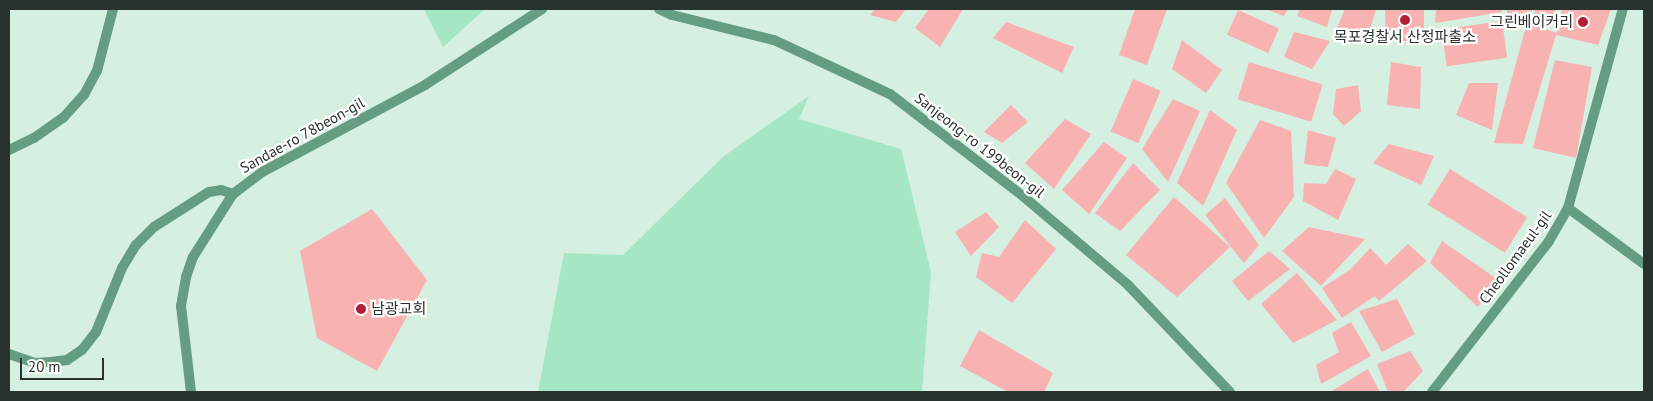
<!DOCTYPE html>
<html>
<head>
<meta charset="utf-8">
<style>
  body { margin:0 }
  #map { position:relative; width:1653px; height:401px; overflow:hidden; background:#d5efe1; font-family:"PT Sans","Noto Sans KR",sans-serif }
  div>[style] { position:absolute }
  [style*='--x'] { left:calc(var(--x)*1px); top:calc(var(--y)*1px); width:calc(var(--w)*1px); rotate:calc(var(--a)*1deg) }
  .green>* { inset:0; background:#a5e6c5 }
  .building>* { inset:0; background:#f8b2b1; transform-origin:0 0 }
  .street>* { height:10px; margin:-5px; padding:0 5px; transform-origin:5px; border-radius:5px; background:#649d81 }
  .dots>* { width:14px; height:14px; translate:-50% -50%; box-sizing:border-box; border:2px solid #fff; border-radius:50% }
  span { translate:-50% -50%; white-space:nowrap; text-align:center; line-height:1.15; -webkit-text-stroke:4.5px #fff; paint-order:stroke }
  .poi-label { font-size:15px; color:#29332e }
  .right { translate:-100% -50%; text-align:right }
  .left { translate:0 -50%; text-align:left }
  .street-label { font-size:15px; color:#29332e }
  .frame { position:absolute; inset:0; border:10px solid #29332e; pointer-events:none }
  .scale { position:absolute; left:20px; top:358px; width:84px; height:22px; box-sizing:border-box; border:2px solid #29332e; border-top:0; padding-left:6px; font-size:15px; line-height:18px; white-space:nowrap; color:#29332e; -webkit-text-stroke:4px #fff; paint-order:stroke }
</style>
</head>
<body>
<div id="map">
  <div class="green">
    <div style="clip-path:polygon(424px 9px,485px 9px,443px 47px)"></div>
    <div style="clip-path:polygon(809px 96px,799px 119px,901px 149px,931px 272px,922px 392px,538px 392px,564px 253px,623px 255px,724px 156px)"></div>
  </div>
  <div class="building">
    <div style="clip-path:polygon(875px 9px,906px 9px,896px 22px,870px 15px)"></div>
    <div style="clip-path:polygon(929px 9px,963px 9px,940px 47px,915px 28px)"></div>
    <div style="clip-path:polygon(1135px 9px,1167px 9px,1147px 65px,1119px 55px)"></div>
    <div style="clip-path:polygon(1265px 9px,1288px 9px,1284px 16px)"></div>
    <div style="clip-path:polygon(1300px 9px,1332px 9px,1327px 27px,1297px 16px)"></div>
    <div style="clip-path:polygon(1345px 9px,1376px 9px,1367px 40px,1337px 28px)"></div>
    <div style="clip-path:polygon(1385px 9px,1424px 9px,1424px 31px,1407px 32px,1407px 41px,1386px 41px)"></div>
    <div style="clip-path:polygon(1436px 9px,1502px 9px,1502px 12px,1435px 23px)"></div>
    <div style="clip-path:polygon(1507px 9px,1532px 9px,1532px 17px,1507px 19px)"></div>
    <div style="clip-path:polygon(1535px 9px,1556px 9px,1553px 22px,1534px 18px)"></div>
    <div style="clip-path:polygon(1562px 9px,1611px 9px,1598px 45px,1556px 35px,1523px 144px,1494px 143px,1527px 23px,1557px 33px)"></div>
    <div style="left:1238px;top:10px;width:45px;height:27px;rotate:24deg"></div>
    <div style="left:1502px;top:21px;width:37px;height:61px;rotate:82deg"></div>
    <div style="clip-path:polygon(1006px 22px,1074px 47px,1062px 73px,993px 38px)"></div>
    <div style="clip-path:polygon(1294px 32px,1330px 41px,1312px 69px,1284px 57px)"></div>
    <div style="clip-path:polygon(1182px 40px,1222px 70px,1206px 93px,1172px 69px)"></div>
    <div style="clip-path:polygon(1555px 60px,1592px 67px,1576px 158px,1533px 148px)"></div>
    <div style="left:1249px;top:62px;width:77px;height:39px;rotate:17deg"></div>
    <div style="clip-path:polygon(1391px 62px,1421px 67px,1420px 109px,1387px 105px)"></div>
    <div style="left:1133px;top:79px;width:30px;height:57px;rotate:23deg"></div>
    <div style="clip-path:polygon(1469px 83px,1498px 83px,1492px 130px,1456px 115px)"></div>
    <div style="clip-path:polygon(1358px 85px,1361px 111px,1344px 126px,1333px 114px,1336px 89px)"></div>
    <div style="clip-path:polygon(1173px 99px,1200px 111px,1168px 182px,1142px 149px)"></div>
    <div style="clip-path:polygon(1011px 105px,1028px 122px,1002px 143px,984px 132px)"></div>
    <div style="clip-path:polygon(1210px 110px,1237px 130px,1203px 206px,1177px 183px)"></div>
    <div style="clip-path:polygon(1065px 119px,1091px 134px,1054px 189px,1025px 163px)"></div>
    <div style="clip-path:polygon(1260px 120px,1291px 131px,1294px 197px,1264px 238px,1226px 183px)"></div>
    <div style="clip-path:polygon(1308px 130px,1336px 138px,1328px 167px,1304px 164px)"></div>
    <div style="clip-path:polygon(1104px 142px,1127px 158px,1089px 214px,1062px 190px)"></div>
    <div style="clip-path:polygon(1389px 144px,1434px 156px,1421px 185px,1373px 163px)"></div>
    <div style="clip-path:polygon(1133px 163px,1160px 190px,1120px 231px,1095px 213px)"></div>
    <div style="clip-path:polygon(1335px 169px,1356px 179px,1338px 220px,1303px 201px,1304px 183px,1326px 184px)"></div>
    <div style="left:1450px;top:169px;width:91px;height:42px;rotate:32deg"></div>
    <div style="clip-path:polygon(1174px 197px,1230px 247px,1177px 297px,1126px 255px)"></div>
    <div style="clip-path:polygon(1225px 198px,1259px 245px,1244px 263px,1205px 215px)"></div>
    <div style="clip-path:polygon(372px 209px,427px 280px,377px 371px,317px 338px,300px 251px)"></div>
    <div style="clip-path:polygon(986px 212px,999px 227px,971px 256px,955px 232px)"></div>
    <div style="clip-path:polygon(1025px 220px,1056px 249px,1012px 303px,976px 277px,982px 253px,999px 257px)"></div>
    <div style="clip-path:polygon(1309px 227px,1365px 239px,1321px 286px,1282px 251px)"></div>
    <div style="clip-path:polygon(1442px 241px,1497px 279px,1478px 307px,1430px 263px)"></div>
    <div style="clip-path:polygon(1408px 244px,1427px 261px,1379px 301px,1375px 296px,1342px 318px,1322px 288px,1351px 269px,1370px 248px,1386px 265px)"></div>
    <div style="clip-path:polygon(1269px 251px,1290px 269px,1248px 301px,1232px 281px)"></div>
    <div style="clip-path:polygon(1297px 273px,1337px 320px,1293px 343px,1261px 304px)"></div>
    <div style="clip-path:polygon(1397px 299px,1415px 334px,1382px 352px,1359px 311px)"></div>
    <div style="clip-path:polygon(1351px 322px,1371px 356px,1321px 384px,1316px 365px,1339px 352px,1332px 333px)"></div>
    <div style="clip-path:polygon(979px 330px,1053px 373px,1044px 392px,1008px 392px,960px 366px)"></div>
    <div style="clip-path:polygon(1410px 351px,1423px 371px,1403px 392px,1388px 392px,1377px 364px)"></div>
    <div style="clip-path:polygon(1368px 369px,1380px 392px,1330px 392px)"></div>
  </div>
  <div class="street">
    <div style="--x:659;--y:9;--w:14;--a:25"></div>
    <div style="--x:672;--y:15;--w:105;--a:13.8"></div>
    <div style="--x:774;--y:40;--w:128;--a:25"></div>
    <div style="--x:890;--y:94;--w:169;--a:37.5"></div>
    <div style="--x:1024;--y:197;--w:136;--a:40.2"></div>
    <div style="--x:1128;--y:285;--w:148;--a:46.4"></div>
    <div style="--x:9;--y:150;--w:28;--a:-26"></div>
    <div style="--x:34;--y:138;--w:35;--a:-35"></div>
    <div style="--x:63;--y:118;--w:31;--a:-48"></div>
    <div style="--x:84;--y:95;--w:27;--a:-62"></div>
    <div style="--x:97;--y:71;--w:64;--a:-75.5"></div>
    <div style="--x:1568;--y:208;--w:94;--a:36.4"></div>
    <div style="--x:9;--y:354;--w:28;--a:19"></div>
    <div style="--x:35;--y:363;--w:16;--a:-4"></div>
    <div style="--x:51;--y:362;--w:16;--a:-7"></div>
    <div style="--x:67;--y:360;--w:18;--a:-34"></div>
    <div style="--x:82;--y:350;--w:23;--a:-52"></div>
    <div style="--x:96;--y:332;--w:69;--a:-67.9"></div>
    <div style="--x:122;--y:268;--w:27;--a:-59"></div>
    <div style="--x:136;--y:245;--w:25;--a:-45"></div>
    <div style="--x:154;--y:227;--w:65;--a:-32.5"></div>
    <div style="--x:209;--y:192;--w:12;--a:-9"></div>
    <div style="--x:221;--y:190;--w:13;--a:18"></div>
    <div style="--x:191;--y:392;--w:87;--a:-96.6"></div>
    <div style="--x:181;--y:306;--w:29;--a:-80"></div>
    <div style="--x:186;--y:277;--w:21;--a:-71"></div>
    <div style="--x:193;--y:257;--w:75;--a:-57.6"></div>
    <div style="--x:233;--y:194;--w:39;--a:-37"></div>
    <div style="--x:264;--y:171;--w:183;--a:-28.1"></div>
    <div style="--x:425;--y:85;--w:140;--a:-33"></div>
    <div style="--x:1432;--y:392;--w:191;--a:-52.2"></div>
    <div style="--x:1549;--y:241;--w:38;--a:-60"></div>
    <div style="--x:1568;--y:208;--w:206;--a:-74.6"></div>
  </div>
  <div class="dots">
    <div style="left:1405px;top:20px;background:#b21f35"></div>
    <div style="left:1583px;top:22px;background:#b21f35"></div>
    <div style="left:361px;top:309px;background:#b21f35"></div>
  </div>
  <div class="poi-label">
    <span class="right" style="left:1573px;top:22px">그린베이커리</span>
    <span style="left:1405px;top:37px">목포경찰서 산정파출소</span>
    <span class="left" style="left:371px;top:309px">남광교회</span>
  </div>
  <div class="street-label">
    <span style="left:302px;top:135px;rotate:-29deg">Sandae-ro 78beon-gil</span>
    <span style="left:980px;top:145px;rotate:38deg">Sanjeong-ro 199beon-gil</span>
    <span style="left:1515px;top:257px;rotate:-54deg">Cheollomaeul-gil</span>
  </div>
  <div class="frame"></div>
  <div class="scale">20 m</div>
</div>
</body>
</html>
